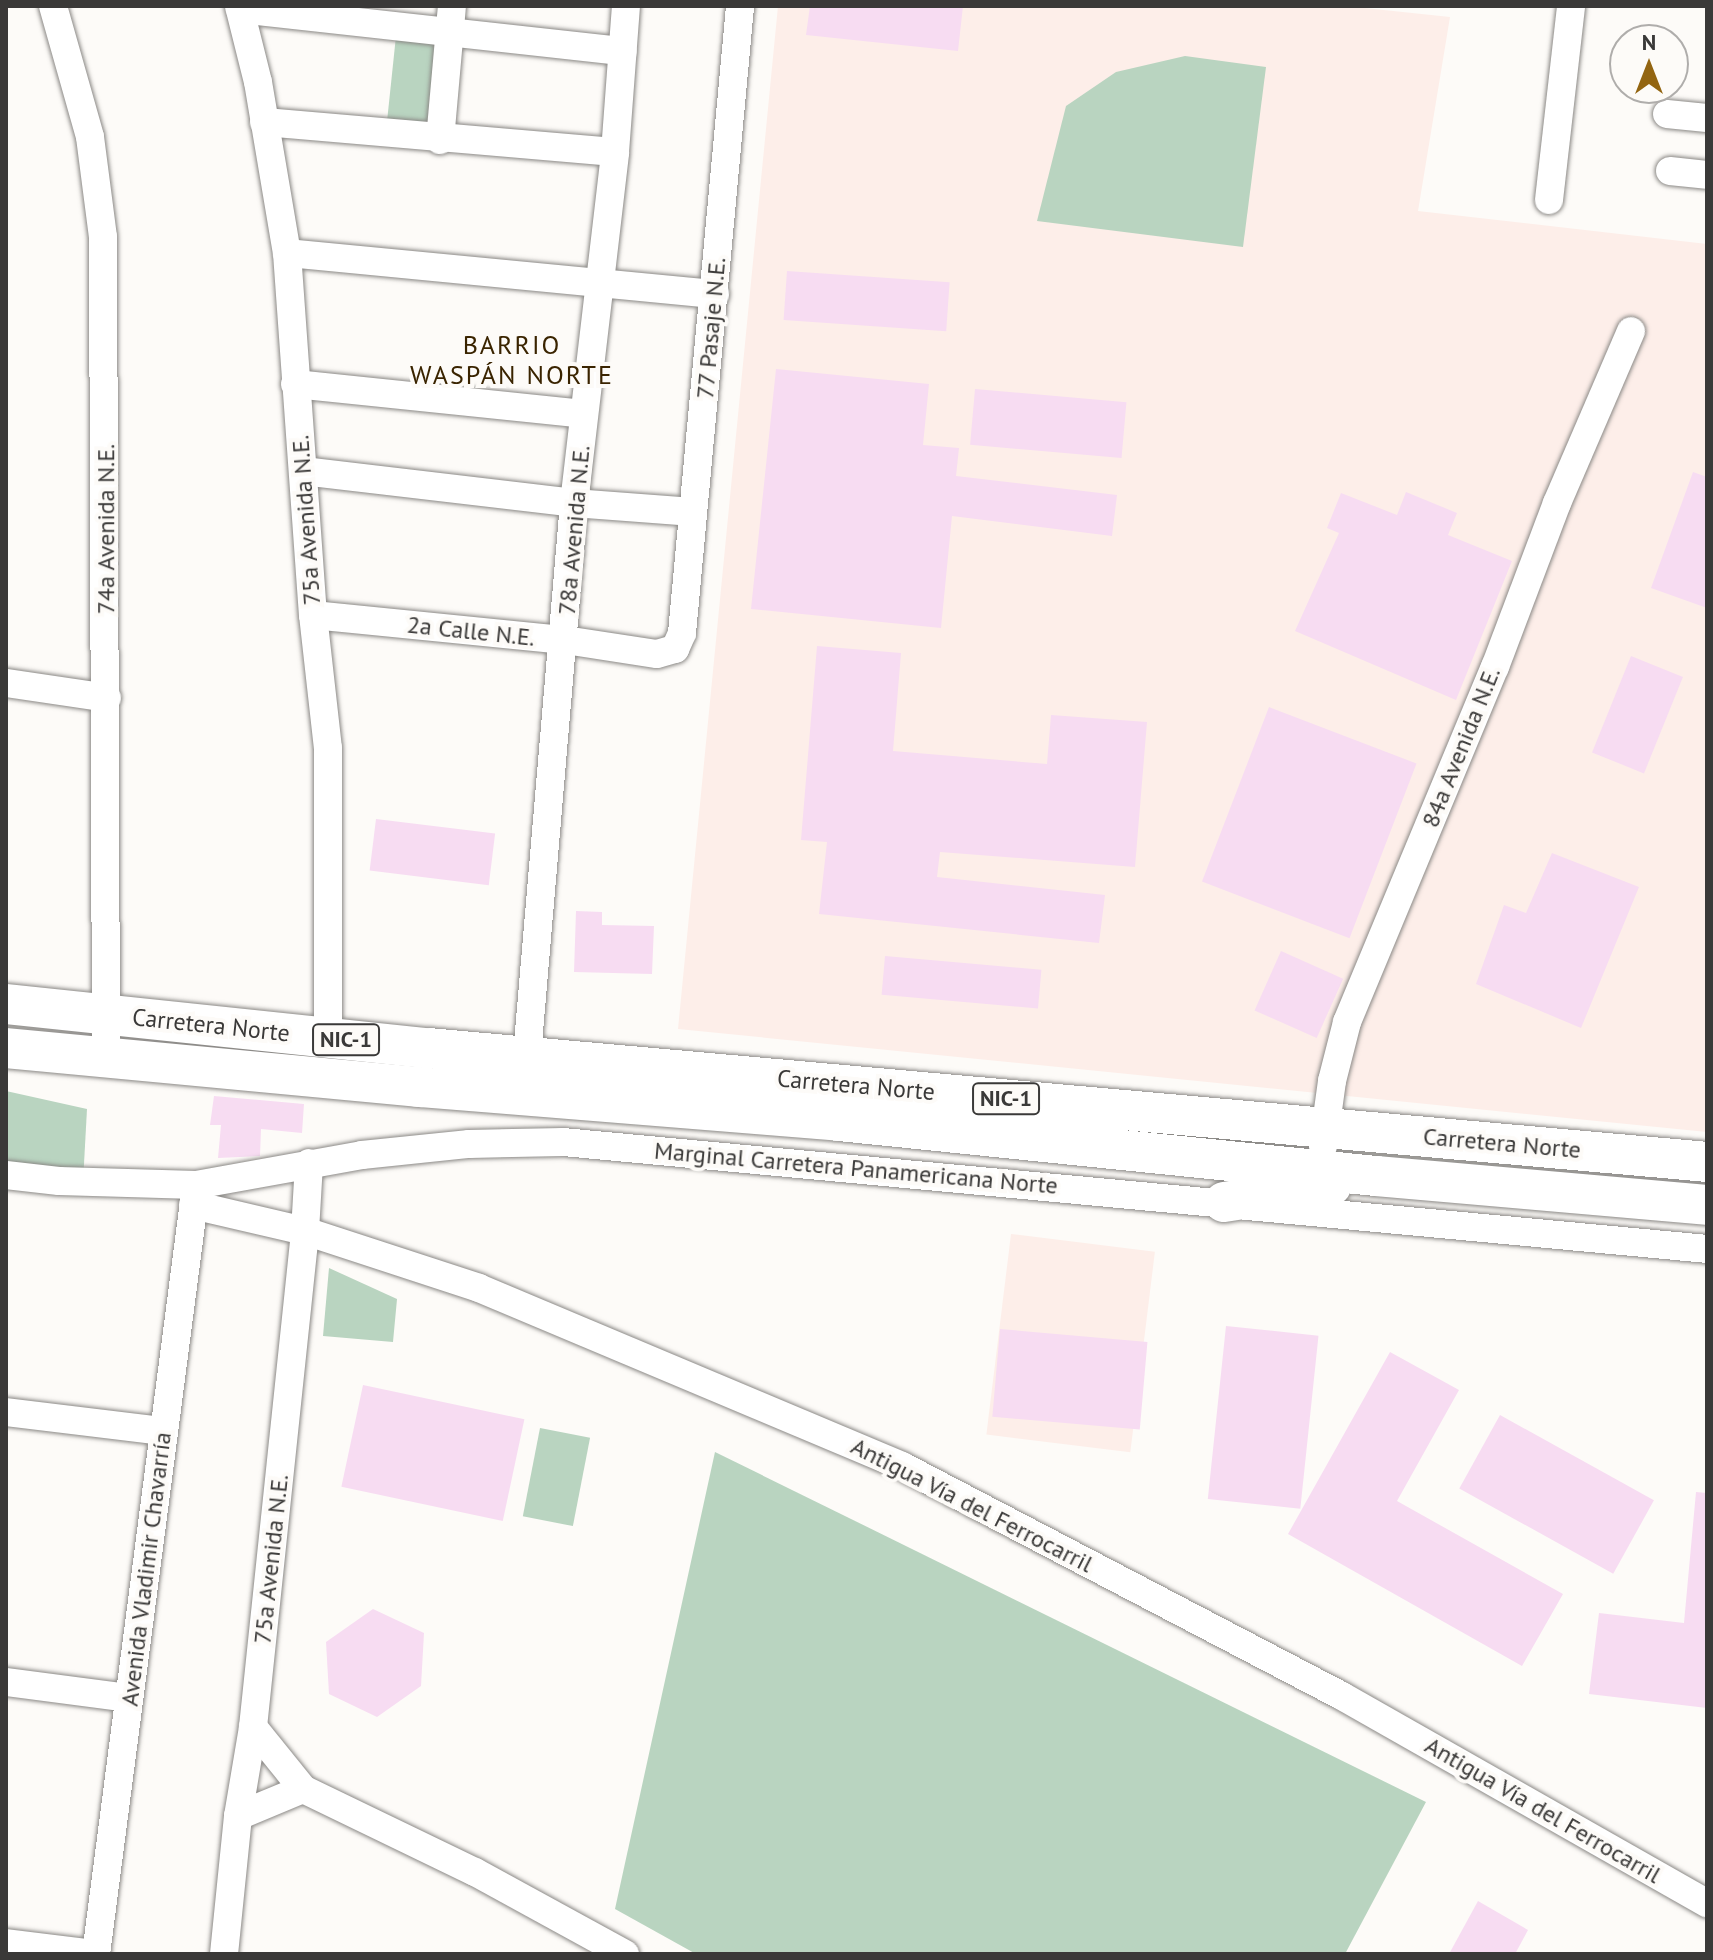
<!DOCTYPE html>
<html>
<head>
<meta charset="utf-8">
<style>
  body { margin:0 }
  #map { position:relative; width:1713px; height:1960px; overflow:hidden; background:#fdfbf8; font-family:"PT Sans",sans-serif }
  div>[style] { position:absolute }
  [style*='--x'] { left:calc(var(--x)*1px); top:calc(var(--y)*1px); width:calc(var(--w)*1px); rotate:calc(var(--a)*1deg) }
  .industrial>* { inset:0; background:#fdeee9; transform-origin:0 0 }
  .green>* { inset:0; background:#b9d4c0; transform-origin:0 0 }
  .building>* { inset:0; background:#f7dcf2; transform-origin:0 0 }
  .roads { filter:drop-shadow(0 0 2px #8b8986) drop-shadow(0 0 2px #8b8986) }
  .minor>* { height:28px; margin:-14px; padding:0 14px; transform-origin:14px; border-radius:14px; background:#fff }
  .highway>* { height:40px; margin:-20px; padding:0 20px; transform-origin:20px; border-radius:20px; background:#fff }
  span { translate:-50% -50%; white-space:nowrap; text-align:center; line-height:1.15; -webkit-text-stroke:8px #fdfbf8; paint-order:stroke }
  .shield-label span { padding:2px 6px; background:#fdfbf8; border:2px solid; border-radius:6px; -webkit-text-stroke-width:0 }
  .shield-label { font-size:22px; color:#3a3938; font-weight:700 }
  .street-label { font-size:24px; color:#3a3938 }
  .neighbourhood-label { font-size:26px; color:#3a2400; letter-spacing:2px }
  .frame { position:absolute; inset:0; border:8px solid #3a3938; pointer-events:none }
  .north { position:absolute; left:1609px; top:24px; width:80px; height:80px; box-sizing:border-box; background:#fdfbf8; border:2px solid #afadab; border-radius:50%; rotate:0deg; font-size:22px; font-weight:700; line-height:32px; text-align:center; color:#3a3938 }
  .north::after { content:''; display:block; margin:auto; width:28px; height:36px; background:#936511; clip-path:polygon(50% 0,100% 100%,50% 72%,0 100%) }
</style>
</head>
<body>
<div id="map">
  <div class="industrial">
    <div style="clip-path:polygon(778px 6px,1346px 6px,1450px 17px,1418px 211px,1707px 244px,1707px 1132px,678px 1029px)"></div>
    <div style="left:1011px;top:1234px;width:145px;height:202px;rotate:7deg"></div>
  </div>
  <div class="green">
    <div style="left:396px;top:36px;width:49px;height:89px;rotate:6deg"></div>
    <div style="clip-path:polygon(1185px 56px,1266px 67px,1243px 247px,1037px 221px,1066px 106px,1116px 72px)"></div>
    <div style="clip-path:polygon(6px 1091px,87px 1109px,83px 1182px,6px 1174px)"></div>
    <div style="clip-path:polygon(329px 1268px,397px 1299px,393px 1342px,323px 1336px)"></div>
    <div style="left:540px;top:1428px;width:51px;height:90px;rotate:11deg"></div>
    <div style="clip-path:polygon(715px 1452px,1426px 1802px,1345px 1954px,696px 1954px,615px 1909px)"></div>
  </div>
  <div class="building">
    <div style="clip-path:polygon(810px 6px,963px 6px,958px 51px,806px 35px)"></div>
    <div style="left:787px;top:271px;width:163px;height:49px;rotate:4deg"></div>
    <div style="clip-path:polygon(776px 369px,929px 384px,923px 445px,959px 448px,956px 476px,1117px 495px,1112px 536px,952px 516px,941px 628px,751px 609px)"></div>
    <div style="left:975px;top:389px;width:152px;height:56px;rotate:5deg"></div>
    <div style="clip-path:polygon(1693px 472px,1707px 477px,1707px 608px,1651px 588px)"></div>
    <div style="clip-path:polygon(1406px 492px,1457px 513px,1448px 535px,1512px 561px,1456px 700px,1295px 631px,1339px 533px,1327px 528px,1341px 493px,1397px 515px)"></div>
    <div style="clip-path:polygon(817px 646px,901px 653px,893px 751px,1047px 764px,1051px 715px,1147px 722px,1135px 867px,940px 852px,937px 877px,1105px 895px,1099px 943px,819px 914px,827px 842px,801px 840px)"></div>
    <div style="left:1631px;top:656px;width:56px;height:104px;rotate:22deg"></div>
    <div style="left:1269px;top:707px;width:158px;height:187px;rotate:21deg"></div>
    <div style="left:376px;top:819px;width:120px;height:52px;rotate:7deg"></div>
    <div style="clip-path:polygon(1552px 853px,1639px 887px,1581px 1028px,1476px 984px,1504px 905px,1526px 913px)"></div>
    <div style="clip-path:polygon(576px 911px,602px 912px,602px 925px,654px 926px,652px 974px,574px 972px)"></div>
    <div style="left:1281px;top:951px;width:68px;height:65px;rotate:24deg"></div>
    <div style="left:885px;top:956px;width:157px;height:39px;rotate:5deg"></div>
    <div style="clip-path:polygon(214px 1096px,304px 1104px,302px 1133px,261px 1129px,260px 1156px,218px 1158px,221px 1125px,210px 1125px)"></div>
    <div style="left:1226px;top:1326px;width:93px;height:174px;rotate:6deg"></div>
    <div style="left:1000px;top:1329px;width:148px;height:88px;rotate:5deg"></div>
    <div style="clip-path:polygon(1390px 1352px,1459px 1390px,1397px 1501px,1563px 1594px,1522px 1666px,1288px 1534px)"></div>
    <div style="left:363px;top:1385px;width:165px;height:104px;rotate:12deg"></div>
    <div style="left:1500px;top:1415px;width:176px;height:84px;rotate:29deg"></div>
    <div style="clip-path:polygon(1696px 1492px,1707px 1493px,1707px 1708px,1589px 1694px,1599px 1613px,1684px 1623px)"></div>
    <div style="clip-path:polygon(373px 1609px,424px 1633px,421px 1686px,377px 1717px,329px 1694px,326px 1642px)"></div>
    <div style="clip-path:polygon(1478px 1901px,1528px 1930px,1515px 1954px,1449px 1954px)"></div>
  </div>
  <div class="roads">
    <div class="minor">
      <div style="--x:53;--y:6;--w:136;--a:74.2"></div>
      <div style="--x:90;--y:137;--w:101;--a:82.6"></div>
      <div style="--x:103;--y:237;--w:820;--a:89.79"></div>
      <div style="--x:239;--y:6;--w:78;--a:76"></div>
      <div style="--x:258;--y:82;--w:173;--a:80.4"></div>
      <div style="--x:287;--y:253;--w:363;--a:85.9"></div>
      <div style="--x:313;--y:615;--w:134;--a:83.6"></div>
      <div style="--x:328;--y:748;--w:290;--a:90"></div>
      <div style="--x:240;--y:9;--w:385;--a:6.3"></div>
      <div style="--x:1667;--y:114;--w:40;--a:5.7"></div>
      <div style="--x:264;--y:122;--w:352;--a:4.9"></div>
      <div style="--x:440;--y:140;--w:135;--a:-84.9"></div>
      <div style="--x:1670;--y:171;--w:37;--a:6"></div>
      <div style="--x:1549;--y:200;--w:195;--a:-83.5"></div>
      <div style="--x:287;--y:253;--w:430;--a:5.5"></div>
      <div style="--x:295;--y:384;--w:290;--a:5.9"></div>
      <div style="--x:303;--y:471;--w:273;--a:6.7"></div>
      <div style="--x:574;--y:503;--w:119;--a:4.3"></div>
      <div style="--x:313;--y:615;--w:253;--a:5.7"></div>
      <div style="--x:565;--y:640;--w:93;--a:8.7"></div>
      <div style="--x:657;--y:654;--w:19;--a:-16"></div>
      <div style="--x:675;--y:649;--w:17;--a:-66"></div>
      <div style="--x:682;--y:633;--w:630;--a:-84.71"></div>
      <div style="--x:6;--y:683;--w:102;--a:8.4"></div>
      <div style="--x:527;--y:1055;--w:554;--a:-85.13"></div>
      <div style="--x:574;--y:503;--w:353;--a:-83.3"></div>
      <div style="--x:615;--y:152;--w:146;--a:-85.7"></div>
      <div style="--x:1323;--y:1146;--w:66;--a:-82.1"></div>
      <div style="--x:1332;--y:1081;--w:61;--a:-75.7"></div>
      <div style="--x:1347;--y:1022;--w:385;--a:-67.4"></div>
      <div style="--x:1495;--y:667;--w:175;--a:-69.3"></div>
      <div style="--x:1557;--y:503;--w:187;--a:-66.7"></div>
      <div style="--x:6;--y:1175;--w:53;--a:6.5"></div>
      <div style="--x:59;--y:1181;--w:137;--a:1.7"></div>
      <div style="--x:196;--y:1185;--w:169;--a:-10.2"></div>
      <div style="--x:362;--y:1155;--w:108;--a:-5.9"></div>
      <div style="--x:469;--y:1144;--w:94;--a:-1.2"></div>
      <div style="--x:563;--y:1142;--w:1149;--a:5.34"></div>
      <div style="--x:193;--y:1205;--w:115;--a:13.1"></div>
      <div style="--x:305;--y:1231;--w:183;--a:18.1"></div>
      <div style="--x:479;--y:1288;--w:459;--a:22.8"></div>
      <div style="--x:902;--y:1466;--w:496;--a:27.6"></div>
      <div style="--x:1342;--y:1696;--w:420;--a:29.6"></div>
      <div style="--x:6;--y:1412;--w:159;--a:6.9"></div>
      <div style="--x:6;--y:1682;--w:124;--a:7.4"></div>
      <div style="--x:253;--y:1727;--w:80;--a:51.1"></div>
      <div style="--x:303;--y:1789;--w:191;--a:25.8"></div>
      <div style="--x:475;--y:1872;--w:171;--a:28.7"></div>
      <div style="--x:238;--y:1816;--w:70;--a:-22.6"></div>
      <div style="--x:6;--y:1943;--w:91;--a:7"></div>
      <div style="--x:96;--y:1954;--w:774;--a:-82.58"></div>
      <div style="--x:224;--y:1954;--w:139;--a:-84.2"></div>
      <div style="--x:238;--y:1816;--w:90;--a:-80.4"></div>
      <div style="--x:253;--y:1727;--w:499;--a:-84"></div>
      <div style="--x:305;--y:1231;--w:68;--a:-86.6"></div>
    </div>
    <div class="highway">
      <div style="--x:6;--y:1004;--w:424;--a:6"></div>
      <div style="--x:428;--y:1048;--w:1284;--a:5.09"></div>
      <div style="--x:6;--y:1048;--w:415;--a:5.4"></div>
      <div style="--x:419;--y:1087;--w:421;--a:4.6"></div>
      <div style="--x:839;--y:1121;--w:540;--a:5.85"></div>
      <div style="--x:1376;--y:1176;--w:332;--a:5"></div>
      <div style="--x:1224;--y:1202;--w:109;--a:-8.9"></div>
    </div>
  </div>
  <div class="shield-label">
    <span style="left:346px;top:1040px">NIC-1</span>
    <span style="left:1006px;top:1099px">NIC-1</span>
  </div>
  <div class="street-label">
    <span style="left:711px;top:328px;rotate:-85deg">77 Pasaje N.E.</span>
    <span style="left:306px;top:520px;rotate:-94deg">75a Avenida N.E.</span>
    <span style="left:106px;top:529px;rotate:-90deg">74a Avenida N.E.</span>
    <span style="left:574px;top:530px;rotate:-85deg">78a Avenida N.E.</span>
    <span style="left:471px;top:631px;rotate:6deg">2a Calle N.E.</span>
    <span style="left:1461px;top:747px;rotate:-68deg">84a Avenida N.E.</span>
    <span style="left:211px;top:1025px;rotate:6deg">Carretera Norte</span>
    <span style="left:856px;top:1085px;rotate:5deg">Carretera Norte</span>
    <span style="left:1502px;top:1143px;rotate:5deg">Carretera Norte</span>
    <span style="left:856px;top:1168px;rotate:5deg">Marginal Carretera Panamericana Norte</span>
    <span style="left:972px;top:1505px;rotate:27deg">Antigua Vía del Ferrocarril</span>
    <span style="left:271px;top:1559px;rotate:-84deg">75a Avenida N.E.</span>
    <span style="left:146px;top:1569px;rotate:-83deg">Avenida Vladimir Chavarría</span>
    <span style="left:1543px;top:1810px;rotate:30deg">Antigua Vía del Ferrocarril</span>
  </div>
  <div class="neighbourhood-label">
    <span style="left:512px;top:360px">BARRIO<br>WASPÁN NORTE</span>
  </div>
  <div class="frame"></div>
  <div class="north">N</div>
</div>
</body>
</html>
